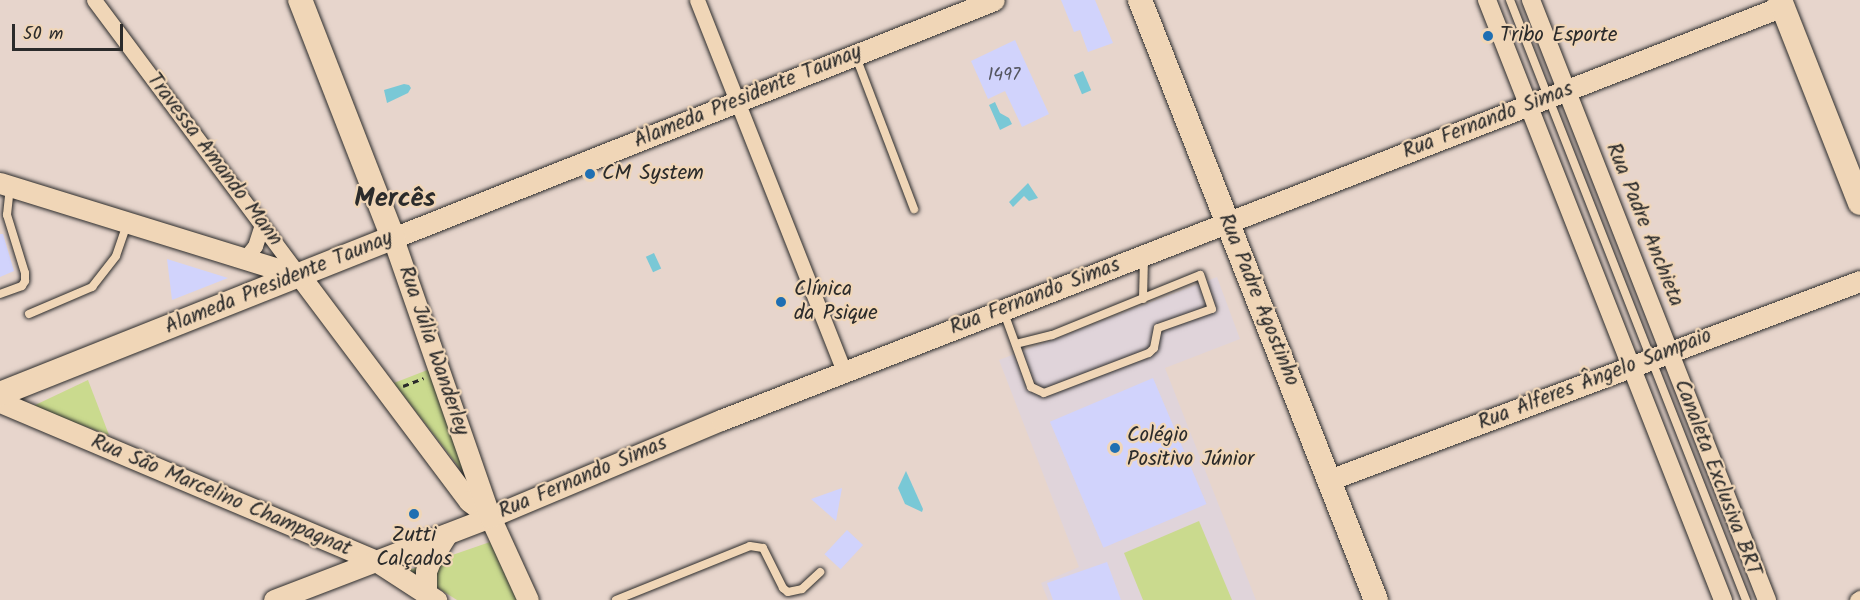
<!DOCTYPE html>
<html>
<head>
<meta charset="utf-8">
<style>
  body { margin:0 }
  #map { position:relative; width:1860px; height:600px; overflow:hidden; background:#e7d5cc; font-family:Kalam,sans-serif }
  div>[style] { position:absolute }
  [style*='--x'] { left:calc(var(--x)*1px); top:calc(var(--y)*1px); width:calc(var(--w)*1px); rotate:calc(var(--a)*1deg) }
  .built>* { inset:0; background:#e0d4da }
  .green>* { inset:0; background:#cada8e }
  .water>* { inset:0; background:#79c8d6; transform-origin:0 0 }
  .building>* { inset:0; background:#d1d3fc; transform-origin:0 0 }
  .path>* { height:3px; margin-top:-1.5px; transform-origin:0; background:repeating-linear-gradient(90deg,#2b2b2b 0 6px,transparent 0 10.5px) }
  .roads { filter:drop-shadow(0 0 2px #2b2b2b) drop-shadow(0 0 2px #2b2b2b) }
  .service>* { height:8px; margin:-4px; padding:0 4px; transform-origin:4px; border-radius:4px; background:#f0d6b7 }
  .minor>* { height:15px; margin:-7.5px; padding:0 7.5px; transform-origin:7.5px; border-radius:7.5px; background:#f0d6b7 }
  .tertiary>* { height:18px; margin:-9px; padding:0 9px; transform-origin:9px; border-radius:9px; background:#f0d6b7 }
  .secondary>* { height:21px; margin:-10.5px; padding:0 10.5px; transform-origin:10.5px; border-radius:10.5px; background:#f0d6b7 }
  .primary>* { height:24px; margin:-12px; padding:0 12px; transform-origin:12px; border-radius:12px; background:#f0d6b7 }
  .dots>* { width:16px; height:16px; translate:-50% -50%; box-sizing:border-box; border:3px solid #f0d6b7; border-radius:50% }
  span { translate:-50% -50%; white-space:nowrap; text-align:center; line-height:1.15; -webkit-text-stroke:4.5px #f0d6b7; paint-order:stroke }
  .number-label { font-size:18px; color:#54555f }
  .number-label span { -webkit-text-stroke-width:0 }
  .poi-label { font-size:21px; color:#2b2b2b }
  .left { translate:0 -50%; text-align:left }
  .street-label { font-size:21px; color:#2b2b2b }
  .district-label { font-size:27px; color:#2b2b2b; font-weight:700 }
  .scale { position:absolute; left:12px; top:24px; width:111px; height:27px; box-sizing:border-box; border:3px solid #2b2b2b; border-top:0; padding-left:8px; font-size:18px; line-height:21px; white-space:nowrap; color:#2b2b2b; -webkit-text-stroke:4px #f0d6b7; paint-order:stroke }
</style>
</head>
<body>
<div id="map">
  <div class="built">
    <div style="clip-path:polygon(1217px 277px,1240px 339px,1165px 368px,1256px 600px,1048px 600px,1041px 583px,1079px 567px,999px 360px)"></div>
  </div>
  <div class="green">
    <div style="clip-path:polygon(430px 369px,482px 497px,394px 383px)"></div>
    <div style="clip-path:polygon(88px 380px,109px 435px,31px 407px)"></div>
    <div style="clip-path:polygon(1199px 521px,1232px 600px,1143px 600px,1124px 553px)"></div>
    <div style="clip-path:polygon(490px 542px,517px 600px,457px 600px,409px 570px)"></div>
  </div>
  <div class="water">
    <div style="left:1083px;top:71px;width:21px;height:10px;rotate:67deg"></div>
    <div style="clip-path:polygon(404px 84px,409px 85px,411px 88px,408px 93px,387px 103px,384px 90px)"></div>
    <div style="clip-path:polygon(995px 102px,1000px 113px,1009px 118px,1012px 124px,1000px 130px,989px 105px)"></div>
    <div style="clip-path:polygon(1028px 183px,1038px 198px,1029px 201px,1024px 196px,1013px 207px,1009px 202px)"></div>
    <div style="left:654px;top:253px;width:17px;height:9px;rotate:65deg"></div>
    <div style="clip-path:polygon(906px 471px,923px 509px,922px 512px,905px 504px,898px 488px)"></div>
  </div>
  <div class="building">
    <div style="clip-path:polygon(1061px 0,1095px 0,1113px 43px,1088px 52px,1080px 30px,1074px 32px)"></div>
    <div style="clip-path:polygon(1015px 40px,1049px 114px,1022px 127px,1005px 91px,988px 99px,971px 61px)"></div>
    <div style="clip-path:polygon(0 234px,3px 234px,14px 271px,0 277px)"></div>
    <div style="clip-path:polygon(167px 259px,228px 278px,172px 300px)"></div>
    <div style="left:1153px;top:378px;width:137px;height:112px;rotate:67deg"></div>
    <div style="clip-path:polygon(842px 488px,836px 521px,811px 499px)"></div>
    <div style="left:847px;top:530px;width:22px;height:33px;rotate:43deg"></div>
    <div style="clip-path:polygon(1107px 562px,1121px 600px,1053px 600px,1047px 583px)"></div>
  </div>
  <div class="path">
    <div style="--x:403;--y:386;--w:22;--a:-21"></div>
  </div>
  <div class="roads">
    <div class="service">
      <div style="--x:1510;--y:0;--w:645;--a:68.53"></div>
      <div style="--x:856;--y:57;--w:163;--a:69.1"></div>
      <div style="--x:0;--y:294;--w:23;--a:-20"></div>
      <div style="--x:22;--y:286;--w:6;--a:-59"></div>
      <div style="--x:25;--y:281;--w:8;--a:-90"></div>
      <div style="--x:25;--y:273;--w:61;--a:-107.2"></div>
      <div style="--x:7;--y:215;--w:28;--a:-84"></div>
      <div style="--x:1143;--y:299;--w:41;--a:-88.6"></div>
      <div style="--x:1003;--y:310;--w:82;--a:70"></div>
      <div style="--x:1031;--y:387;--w:14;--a:25"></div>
      <div style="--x:1044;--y:393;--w:112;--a:-20.9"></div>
      <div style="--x:1149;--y:353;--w:7;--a:-45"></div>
      <div style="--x:1154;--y:348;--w:20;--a:-79"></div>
      <div style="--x:1158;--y:328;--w:57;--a:-19.4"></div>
      <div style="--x:1212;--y:309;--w:36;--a:-109"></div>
      <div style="--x:1200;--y:275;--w:160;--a:157.9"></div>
      <div style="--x:1052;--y:335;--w:37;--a:166"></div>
      <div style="--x:29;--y:314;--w:69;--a:-23.2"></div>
      <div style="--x:92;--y:287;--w:39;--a:-52"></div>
      <div style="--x:116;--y:256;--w:34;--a:-71"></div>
      <div style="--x:616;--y:600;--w:144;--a:-21.9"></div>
      <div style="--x:750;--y:546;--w:13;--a:9"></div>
      <div style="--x:763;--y:548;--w:45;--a:63.4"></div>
      <div style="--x:783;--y:588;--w:6;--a:39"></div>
      <div style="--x:788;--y:592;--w:14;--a:-12"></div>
      <div style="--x:802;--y:589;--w:25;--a:-43"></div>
    </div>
    <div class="minor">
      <div style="--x:94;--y:0;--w:344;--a:53.3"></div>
      <div style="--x:697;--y:0;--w:399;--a:68.4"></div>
      <div style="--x:246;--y:257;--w:14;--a:-51"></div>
      <div style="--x:255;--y:246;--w:22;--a:-72"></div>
      <div style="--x:1857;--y:600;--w:4;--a:-34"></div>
    </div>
    <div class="tertiary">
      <div style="--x:1487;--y:0;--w:645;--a:68.53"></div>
      <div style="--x:1531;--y:0;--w:645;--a:68.53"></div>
    </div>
    <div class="secondary">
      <div style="--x:0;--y:183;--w:314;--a:17.2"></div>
      <div style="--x:300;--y:276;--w:281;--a:53.1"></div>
      <div style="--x:469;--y:501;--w:26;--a:37"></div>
      <div style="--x:0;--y:402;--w:408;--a:22.9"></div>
      <div style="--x:376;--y:561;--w:72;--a:33"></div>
      <div style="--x:1329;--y:480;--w:567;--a:-20.54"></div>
      <div style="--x:426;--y:592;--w:21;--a:-90"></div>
      <div style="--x:426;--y:571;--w:11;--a:-68"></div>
      <div style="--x:430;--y:561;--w:32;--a:-58"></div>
      <div style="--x:274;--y:600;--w:231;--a:-21"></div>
      <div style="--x:490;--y:517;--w:251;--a:-22.8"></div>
      <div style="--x:721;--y:420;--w:1140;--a:-21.3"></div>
      <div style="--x:528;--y:600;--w:91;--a:-114.6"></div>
      <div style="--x:490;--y:517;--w:295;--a:-109.2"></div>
      <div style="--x:393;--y:238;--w:646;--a:-21.6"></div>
    </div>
    <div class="primary">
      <div style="--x:1140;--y:0;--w:645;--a:68.53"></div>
      <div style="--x:1780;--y:0;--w:218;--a:68.5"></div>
      <div style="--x:0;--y:394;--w:423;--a:-21.7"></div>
      <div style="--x:393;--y:238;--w:256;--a:-111.3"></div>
    </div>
  </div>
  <div class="dots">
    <div style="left:1488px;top:36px;background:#1f6fb2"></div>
    <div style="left:590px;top:174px;background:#1f6fb2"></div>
    <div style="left:781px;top:302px;background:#1f6fb2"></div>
    <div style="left:1115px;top:448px;background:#1f6fb2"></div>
    <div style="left:414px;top:514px;background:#1f6fb2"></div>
  </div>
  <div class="number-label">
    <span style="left:1004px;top:76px">1497</span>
  </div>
  <div class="poi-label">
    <span class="left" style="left:1500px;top:36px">Tribo Esporte</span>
    <span class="left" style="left:602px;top:174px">CM System</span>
    <span class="left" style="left:794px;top:302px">Clínica<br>da Psique</span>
    <span class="left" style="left:1127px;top:448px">Colégio<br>Positivo Júnior</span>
    <span style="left:414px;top:548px">Zutti<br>Calçados</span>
  </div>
  <div class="street-label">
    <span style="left:748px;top:97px;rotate:-22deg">Alameda Presidente Taunay</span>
    <span style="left:1488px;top:121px;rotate:-21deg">Rua Fernando Simas</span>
    <span style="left:214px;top:160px;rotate:53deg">Travessa Amando Mann</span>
    <span style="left:1644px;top:225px;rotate:68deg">Rua Padre Anchieta</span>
    <span style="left:279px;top:283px;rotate:-22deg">Alameda Presidente Taunay</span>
    <span style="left:1035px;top:297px;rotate:-21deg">Rua Fernando Simas</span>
    <span style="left:1258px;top:300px;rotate:68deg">Rua Padre Agostinho</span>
    <span style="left:433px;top:351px;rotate:71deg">Rua Júlia Wanderley</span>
    <span style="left:1595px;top:380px;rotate:-21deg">Rua Alferes Ângelo Sampaio</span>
    <span style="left:583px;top:478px;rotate:-23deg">Rua Fernando Simas</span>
    <span style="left:1717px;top:478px;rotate:69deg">Canaleta Exclusiva BRT</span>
    <span style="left:221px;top:496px;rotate:23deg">Rua São Marcelino Champagnat</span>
  </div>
  <div class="district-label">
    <span style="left:395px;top:199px">Mercês</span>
  </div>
  <div class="scale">50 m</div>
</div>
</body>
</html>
